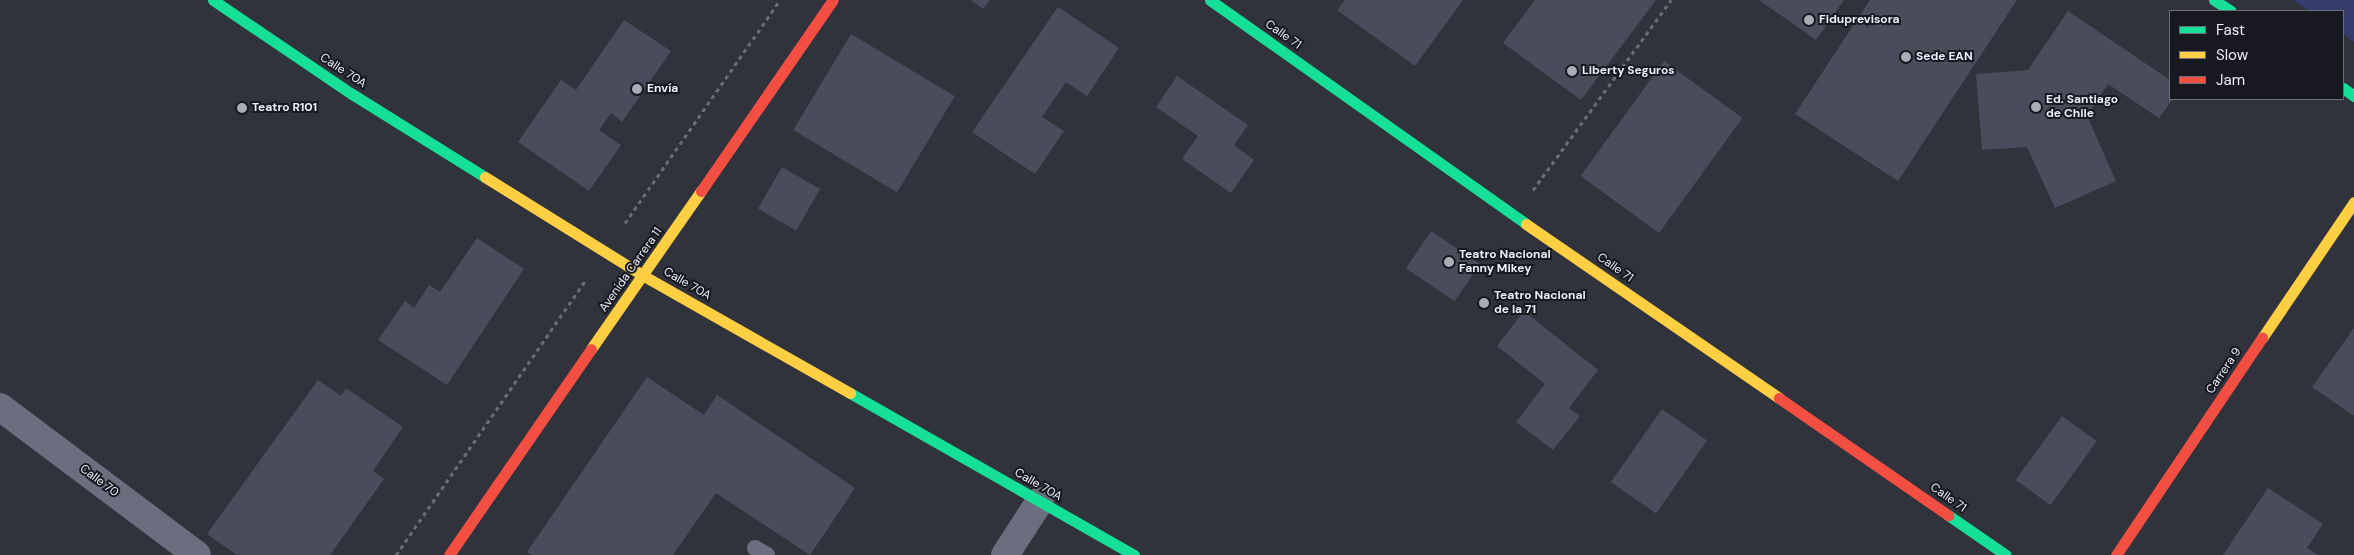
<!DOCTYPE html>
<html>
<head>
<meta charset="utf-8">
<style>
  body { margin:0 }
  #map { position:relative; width:2354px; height:555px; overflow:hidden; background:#31333c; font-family:"DM Sans",sans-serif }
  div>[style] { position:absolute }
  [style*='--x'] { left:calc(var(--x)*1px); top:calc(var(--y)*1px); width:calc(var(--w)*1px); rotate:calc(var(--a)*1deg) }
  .green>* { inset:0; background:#353b6a }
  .building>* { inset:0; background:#4a4c5c; transform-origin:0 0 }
  .path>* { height:3px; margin-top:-1.5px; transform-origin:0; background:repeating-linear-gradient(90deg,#6a6c78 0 4px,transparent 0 8px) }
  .lane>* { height:16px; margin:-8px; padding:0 8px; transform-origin:8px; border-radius:8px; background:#6c6e7f }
  .street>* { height:28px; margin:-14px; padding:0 14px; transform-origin:14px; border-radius:14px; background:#6c6e7f }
  .fast>* { height:11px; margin:-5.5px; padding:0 5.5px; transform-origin:5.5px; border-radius:5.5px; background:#16e098 }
  .slow>* { height:11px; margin:-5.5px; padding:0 5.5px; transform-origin:5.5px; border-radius:5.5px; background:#ffcf43 }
  .jam>* { height:11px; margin:-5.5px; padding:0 5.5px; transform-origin:5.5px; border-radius:5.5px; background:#f24e42 }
  .dots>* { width:14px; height:14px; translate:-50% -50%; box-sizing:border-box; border:2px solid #171820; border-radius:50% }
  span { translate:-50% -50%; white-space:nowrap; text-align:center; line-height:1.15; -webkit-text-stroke:4px #171820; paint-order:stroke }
  .poi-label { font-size:12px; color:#ebedf8; font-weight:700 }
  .left { translate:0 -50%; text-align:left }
  .street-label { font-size:12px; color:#ebedf8 }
  .legend { position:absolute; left:2169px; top:10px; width:175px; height:90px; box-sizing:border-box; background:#171820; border:1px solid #6c6d76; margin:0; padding:6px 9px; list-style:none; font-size:15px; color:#ebedf8 }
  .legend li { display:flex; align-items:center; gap:10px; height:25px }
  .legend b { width:25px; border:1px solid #6c6d76 }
</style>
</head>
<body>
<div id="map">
  <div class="green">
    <div style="clip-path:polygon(2293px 0,2354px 0,2354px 42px,2343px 34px,2343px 11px,2309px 11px)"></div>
  </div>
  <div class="building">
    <div style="clip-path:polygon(971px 0,990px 0,983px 9px)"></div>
    <div style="clip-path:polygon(1345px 0,1463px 0,1415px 66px,1337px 10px)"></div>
    <div style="clip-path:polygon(1535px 0,1656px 0,1581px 100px,1503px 43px)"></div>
    <div style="clip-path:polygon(1759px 0,1844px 0,1816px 40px)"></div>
    <div style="clip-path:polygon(1870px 0,2017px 0,1898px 181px,1795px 114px)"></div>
    <div style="clip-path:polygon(1058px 7px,1119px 48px,1087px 96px,1066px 82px,1042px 117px,1064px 131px,1035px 174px,972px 132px)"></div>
    <div style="clip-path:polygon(2068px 11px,2170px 80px,2173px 99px,2159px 118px,2108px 84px,2087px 116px,2116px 181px,2055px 208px,2027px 147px,1982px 150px,1976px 74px,2028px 70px)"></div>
    <div style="clip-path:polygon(624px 20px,671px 51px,622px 122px,611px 113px,599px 130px,621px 145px,589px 191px,518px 142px,561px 80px,576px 90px)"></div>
    <div style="left:851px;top:34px;width:121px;height:112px;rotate:31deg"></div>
    <div style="left:1664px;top:61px;width:97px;height:142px;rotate:36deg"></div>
    <div style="clip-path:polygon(1177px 76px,1248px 125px,1234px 145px,1254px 160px,1231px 193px,1182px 159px,1198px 136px,1156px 107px)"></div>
    <div style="left:782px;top:167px;width:44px;height:48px;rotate:30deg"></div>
    <div style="left:1431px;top:231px;width:59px;height:45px;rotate:34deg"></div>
    <div style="clip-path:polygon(477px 238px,524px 269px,447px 385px,378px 340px,405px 301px,414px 308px,429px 285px,440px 292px)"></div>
    <div style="clip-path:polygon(1524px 311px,1598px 370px,1569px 408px,1580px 416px,1553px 450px,1516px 422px,1545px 384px,1497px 346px)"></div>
    <div style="clip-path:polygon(2354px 328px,2354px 416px,2312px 387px)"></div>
    <div style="clip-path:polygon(647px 377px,704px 415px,717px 395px,855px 488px,810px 555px,716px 493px,673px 555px,532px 555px,527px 552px)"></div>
    <div style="clip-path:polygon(318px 380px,341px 396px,346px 388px,403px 427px,373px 471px,384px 479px,330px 555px,237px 555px,207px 534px)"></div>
    <div style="left:1662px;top:409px;width:55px;height:89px;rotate:35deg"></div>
    <div style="left:2062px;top:416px;width:43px;height:79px;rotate:36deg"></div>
    <div style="clip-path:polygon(2268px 488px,2323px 524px,2307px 548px,2318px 555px,2223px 555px)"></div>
  </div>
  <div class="path">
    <div style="--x:1533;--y:190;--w:235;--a:-54"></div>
    <div style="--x:625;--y:223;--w:272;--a:-55.2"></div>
    <div style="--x:396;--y:555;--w:334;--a:-55.4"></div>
  </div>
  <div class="lane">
    <div style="--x:755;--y:548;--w:14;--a:30"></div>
  </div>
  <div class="street">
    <div style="--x:0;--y:407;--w:246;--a:36.9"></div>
    <div style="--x:1005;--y:555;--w:64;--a:-57.1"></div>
  </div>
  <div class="fast">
    <div style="--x:213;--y:0;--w:168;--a:34.1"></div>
    <div style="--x:352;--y:94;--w:157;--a:32"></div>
    <div style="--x:1210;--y:0;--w:387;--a:35.3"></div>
    <div style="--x:2214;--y:0;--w:20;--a:33"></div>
    <div style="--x:2343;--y:88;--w:14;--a:36"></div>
    <div style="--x:850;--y:393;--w:327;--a:29.7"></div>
    <div style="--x:1948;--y:515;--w:70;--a:34.6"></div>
  </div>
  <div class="slow">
    <div style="--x:485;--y:177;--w:187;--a:31.9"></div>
    <div style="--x:644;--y:276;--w:237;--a:29.6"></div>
    <div style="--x:1526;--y:224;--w:307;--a:34.5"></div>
    <div style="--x:2262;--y:338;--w:164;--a:-55.9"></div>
    <div style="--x:591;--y:349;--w:193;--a:-55.2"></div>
  </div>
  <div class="jam">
    <div style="--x:701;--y:191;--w:232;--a:-55.4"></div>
    <div style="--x:1779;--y:398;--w:206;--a:34.7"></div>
    <div style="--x:449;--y:555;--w:250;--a:-55.4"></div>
    <div style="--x:2116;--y:555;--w:262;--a:-56.1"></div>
  </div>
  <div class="dots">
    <div style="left:1809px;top:20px;background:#aaacb6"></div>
    <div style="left:1906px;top:57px;background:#aaacb6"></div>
    <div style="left:1572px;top:71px;background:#aaacb6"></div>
    <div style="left:637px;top:89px;background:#aaacb6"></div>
    <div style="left:2036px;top:107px;background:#aaacb6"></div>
    <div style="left:242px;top:108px;background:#aaacb6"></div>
    <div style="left:1449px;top:262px;background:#aaacb6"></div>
    <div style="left:1484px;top:303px;background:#aaacb6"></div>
  </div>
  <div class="poi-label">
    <span class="left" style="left:1819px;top:20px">Fiduprevisora</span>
    <span class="left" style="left:1916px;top:57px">Sede EAN</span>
    <span class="left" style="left:1582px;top:71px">Liberty Seguros</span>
    <span class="left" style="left:647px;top:89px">Envía</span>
    <span class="left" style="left:2046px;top:107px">Ed. Santiago<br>de Chile</span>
    <span class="left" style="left:252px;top:108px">Teatro R101</span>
    <span class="left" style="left:1459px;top:262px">Teatro Nacional<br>Fanny Mikey</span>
    <span class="left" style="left:1494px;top:303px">Teatro Nacional<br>de la 71</span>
  </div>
  <div class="street-label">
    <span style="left:1283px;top:35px;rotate:35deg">Calle 71</span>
    <span style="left:343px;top:71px;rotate:33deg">Calle 70A</span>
    <span style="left:1615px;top:268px;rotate:35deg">Calle 71</span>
    <span style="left:631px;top:270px;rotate:-55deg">Avenida Carrera 11</span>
    <span style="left:687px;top:284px;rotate:30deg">Calle 70A</span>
    <span style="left:2224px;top:371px;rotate:-56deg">Carrera 9</span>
    <span style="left:99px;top:481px;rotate:37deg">Calle 70</span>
    <span style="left:1038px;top:485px;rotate:30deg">Calle 70A</span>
    <span style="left:1948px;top:498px;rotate:35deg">Calle 71</span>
  </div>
  <ul class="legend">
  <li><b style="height:6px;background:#16e098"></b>Fast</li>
  <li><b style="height:6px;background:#ffcf43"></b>Slow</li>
  <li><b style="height:6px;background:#f24e42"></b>Jam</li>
  </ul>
</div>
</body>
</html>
